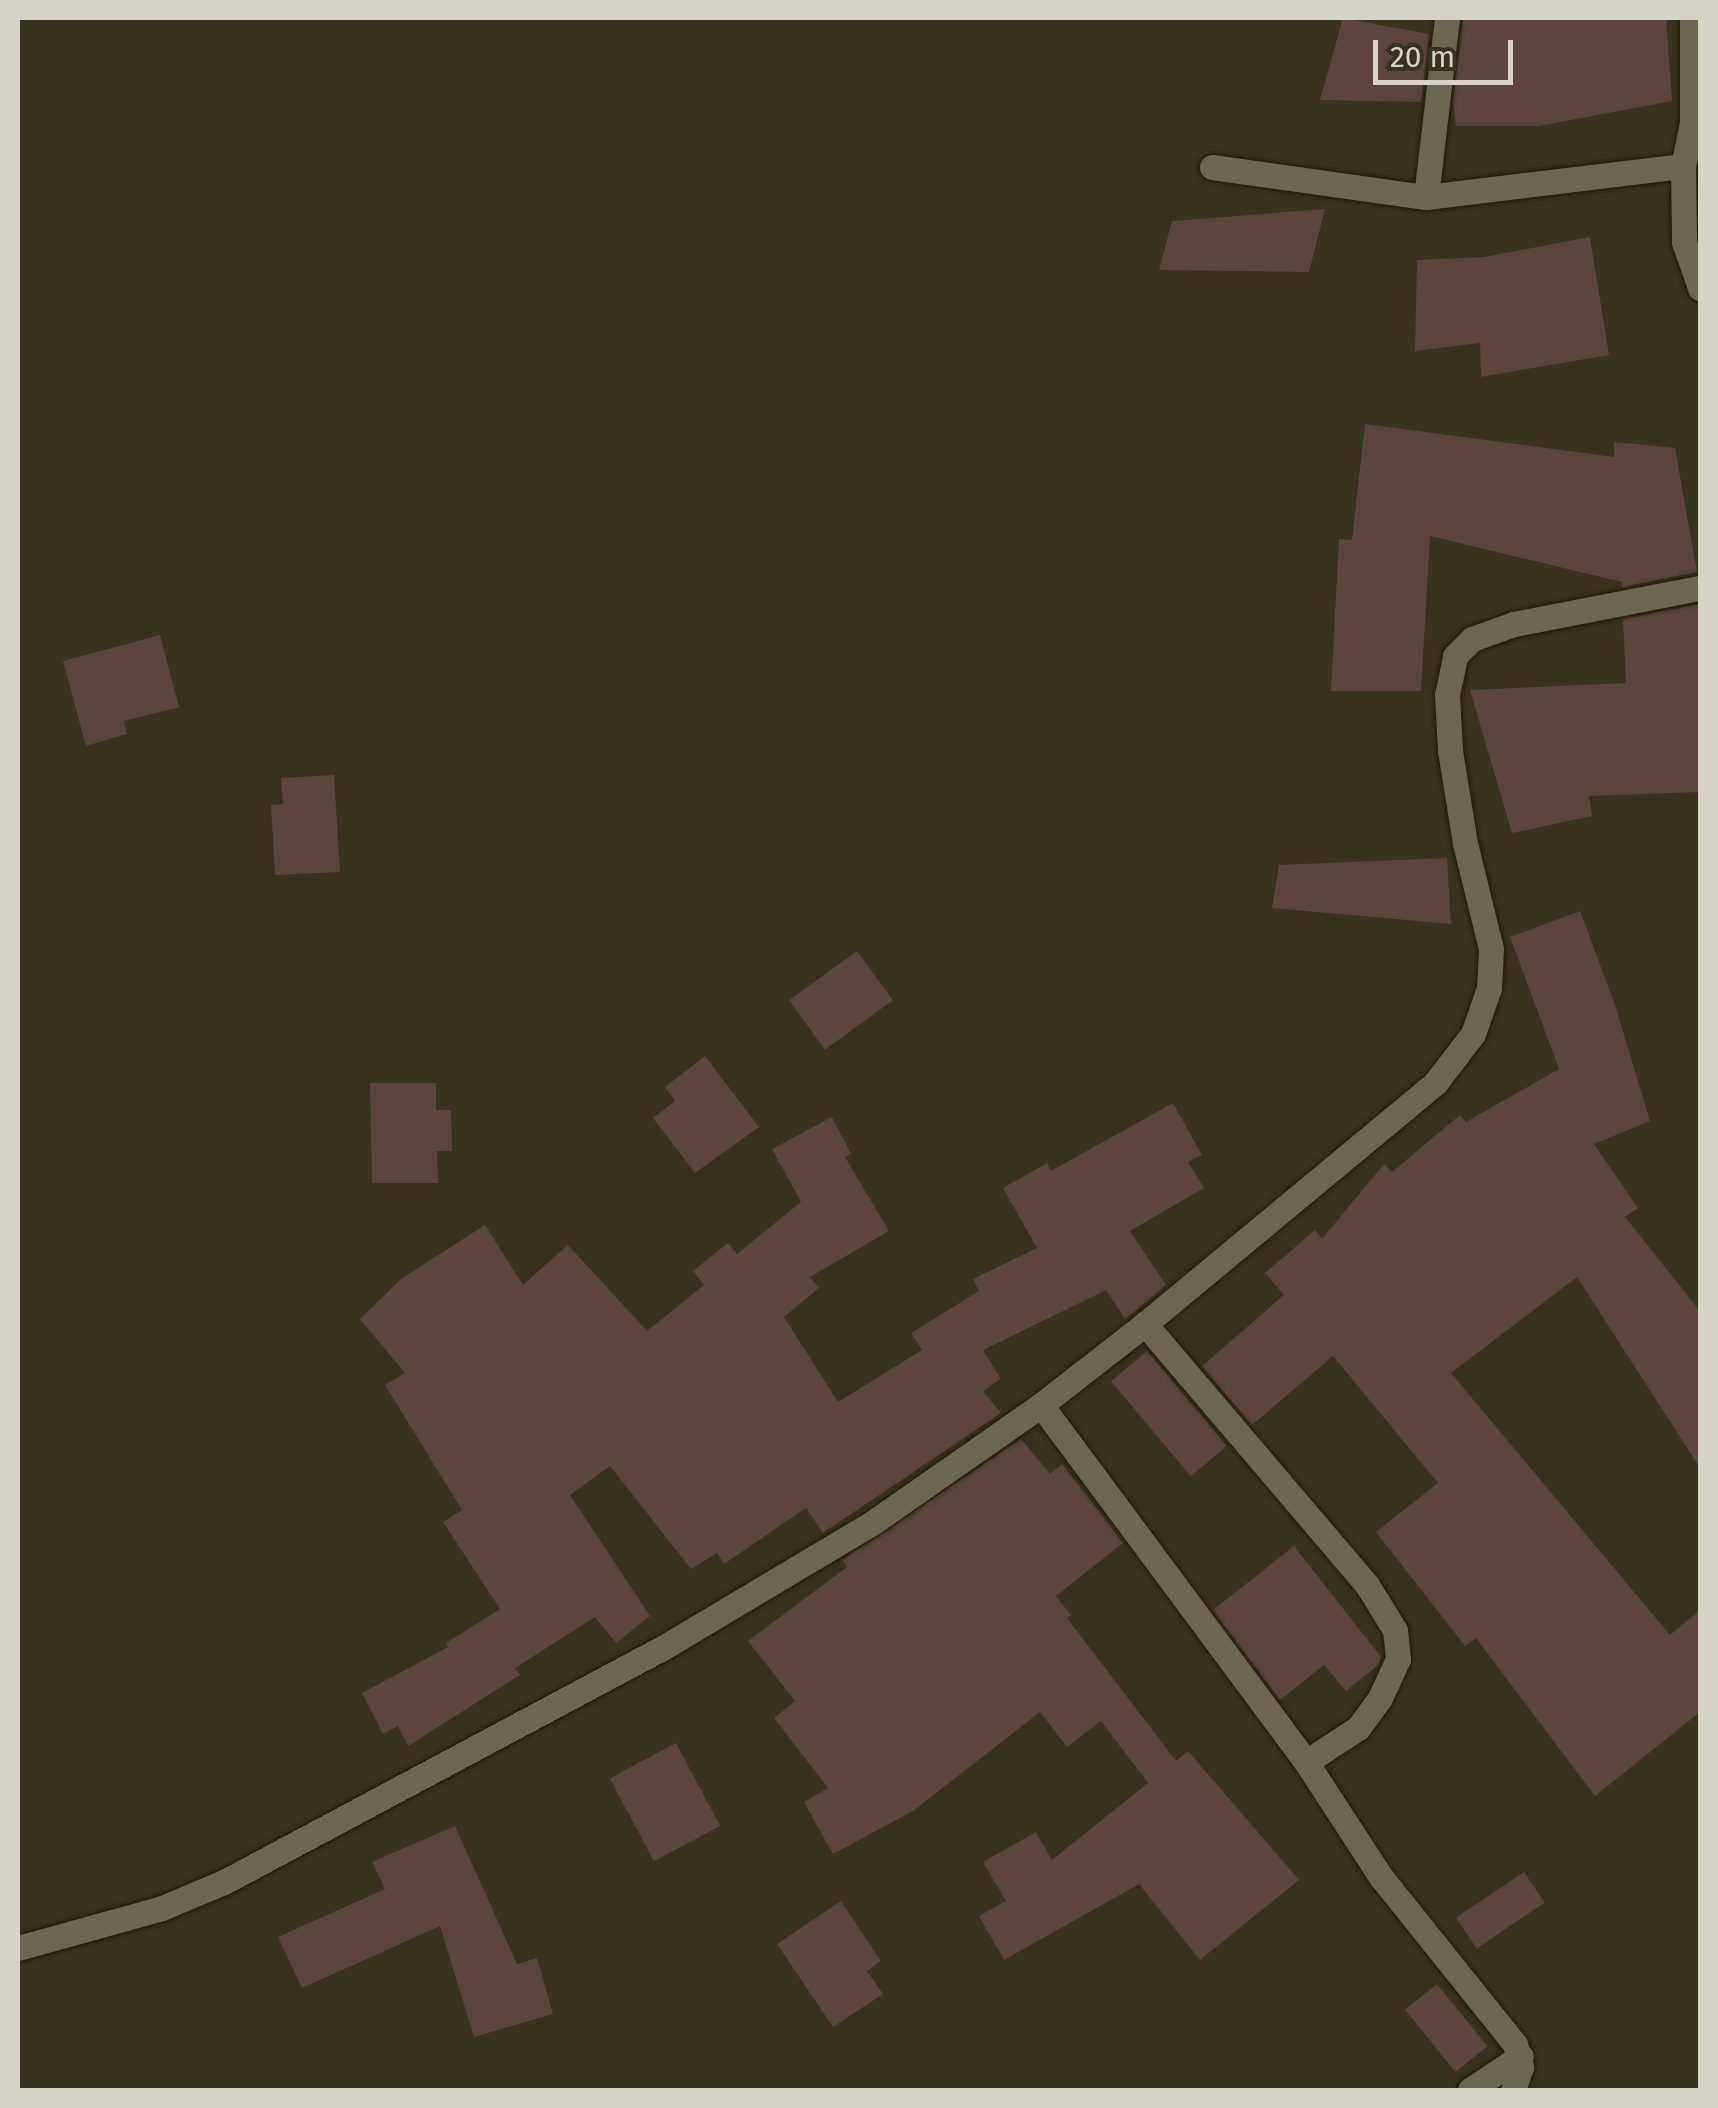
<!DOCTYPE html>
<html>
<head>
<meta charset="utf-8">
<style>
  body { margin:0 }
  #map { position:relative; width:1718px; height:2108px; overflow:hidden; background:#37331d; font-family:"Fira Sans",sans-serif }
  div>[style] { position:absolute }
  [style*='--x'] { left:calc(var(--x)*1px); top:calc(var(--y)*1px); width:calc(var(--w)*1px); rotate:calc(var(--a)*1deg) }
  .building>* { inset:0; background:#5d443d; transform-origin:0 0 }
  .roads { filter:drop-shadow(0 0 2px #1f1a05) drop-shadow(0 0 2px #1f1a05) }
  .minor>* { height:25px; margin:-12.5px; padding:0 12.5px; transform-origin:12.5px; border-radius:12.5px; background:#6c6750 }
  span { translate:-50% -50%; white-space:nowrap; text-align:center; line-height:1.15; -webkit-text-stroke:8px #37331d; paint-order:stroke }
  .frame { position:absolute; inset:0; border:20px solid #d6d4c6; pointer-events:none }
  .scale { position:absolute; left:1373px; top:40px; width:140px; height:45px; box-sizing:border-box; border:5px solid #d6d4c6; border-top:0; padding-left:12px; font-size:30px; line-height:35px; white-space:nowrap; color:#d6d4c6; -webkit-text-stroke:8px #37331d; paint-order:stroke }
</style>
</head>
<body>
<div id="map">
  <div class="building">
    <div style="clip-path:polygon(1343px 18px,1429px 34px,1421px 102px,1320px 100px)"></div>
    <div style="clip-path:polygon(1463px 18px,1666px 18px,1672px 101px,1539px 126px,1456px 126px,1453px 103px)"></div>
    <div style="clip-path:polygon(1325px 209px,1309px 272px,1159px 270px,1172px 221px)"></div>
    <div style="clip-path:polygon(1590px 237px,1609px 355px,1481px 377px,1480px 343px,1415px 351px,1417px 260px,1484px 257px)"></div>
    <div style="clip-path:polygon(1365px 424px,1614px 457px,1614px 442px,1675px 448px,1697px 572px,1622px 587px,1622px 582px,1430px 536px,1421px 691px,1331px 691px,1339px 539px,1352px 540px)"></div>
    <div style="clip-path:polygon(1700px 604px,1700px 792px,1589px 796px,1592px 816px,1512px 833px,1470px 690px,1626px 683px,1623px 619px)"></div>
    <div style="clip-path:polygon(160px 635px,179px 707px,124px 721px,127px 734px,86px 746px,63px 661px)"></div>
    <div style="clip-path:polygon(334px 775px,340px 872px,275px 875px,271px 805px,283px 804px,281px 778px)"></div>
    <div style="clip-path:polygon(1447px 858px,1451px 924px,1272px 908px,1279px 865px)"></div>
    <div style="clip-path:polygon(1580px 911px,1615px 1005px,1650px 1121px,1594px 1144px,1638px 1208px,1625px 1217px,1700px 1311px,1700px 1468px,1577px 1277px,1451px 1373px,1670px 1635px,1700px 1610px,1700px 1712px,1595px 1796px,1476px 1638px,1465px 1646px,1376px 1532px,1438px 1483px,1333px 1356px,1252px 1425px,1202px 1366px,1284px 1295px,1265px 1273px,1315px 1230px,1322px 1239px,1384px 1164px,1392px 1172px,1460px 1115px,1466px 1122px,1559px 1069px,1510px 937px)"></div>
    <div style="left:857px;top:951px;width:61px;height:84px;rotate:54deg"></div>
    <div style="clip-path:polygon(705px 1056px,759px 1127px,695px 1173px,653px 1118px,675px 1101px,665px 1087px)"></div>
    <div style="clip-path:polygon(370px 1083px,436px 1083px,436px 1110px,451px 1110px,452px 1151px,437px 1151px,438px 1183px,372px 1183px)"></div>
    <div style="clip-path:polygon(1173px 1103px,1202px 1155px,1188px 1162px,1204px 1188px,1130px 1231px,1166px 1285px,1135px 1311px,1125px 1319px,1106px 1290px,983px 1350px,1001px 1379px,983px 1391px,1001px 1413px,823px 1533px,806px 1508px,724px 1564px,717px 1553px,691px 1569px,610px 1466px,570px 1495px,650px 1616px,616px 1643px,595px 1617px,515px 1668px,520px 1675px,408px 1746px,398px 1726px,383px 1734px,362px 1693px,448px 1647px,446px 1643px,500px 1609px,443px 1522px,462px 1510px,385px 1385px,405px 1373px,360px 1319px,401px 1279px,485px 1225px,523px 1285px,568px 1245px,647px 1331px,704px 1285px,693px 1271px,728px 1243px,737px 1254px,801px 1202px,772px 1149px,832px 1117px,851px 1154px,845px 1157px,889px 1231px,810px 1277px,819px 1288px,784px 1317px,838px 1402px,922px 1350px,911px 1333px,979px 1291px,973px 1279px,1037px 1248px,1003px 1188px,1047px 1163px,1051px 1171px)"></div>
    <div style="left:1147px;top:1351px;width:124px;height:47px;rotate:50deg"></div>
    <div style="clip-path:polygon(1021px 1439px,1050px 1474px,1062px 1464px,1123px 1543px,1056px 1596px,1071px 1615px,1067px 1618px,1176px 1761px,1188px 1751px,1299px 1880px,1200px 1960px,1139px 1884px,1004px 1960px,979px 1916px,1006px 1901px,983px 1862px,1036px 1832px,1052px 1860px,1148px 1783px,1101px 1721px,1067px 1747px,1040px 1712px,913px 1811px,833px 1854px,804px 1802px,828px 1788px,774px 1718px,795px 1701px,748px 1641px,847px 1567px,842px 1560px)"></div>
    <div style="clip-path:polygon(1294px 1546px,1381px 1657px,1377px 1666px,1346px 1691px,1324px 1665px,1280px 1700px,1213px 1610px)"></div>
    <div style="left:676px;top:1743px;width:94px;height:75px;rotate:62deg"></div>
    <div style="clip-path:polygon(455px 1826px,517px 1964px,537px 1958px,553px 2014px,474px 2037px,440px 1926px,302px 1988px,278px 1937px,385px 1889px,372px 1862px)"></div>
    <div style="left:1524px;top:1872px;width:37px;height:82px;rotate:56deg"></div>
    <div style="clip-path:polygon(841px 1901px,881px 1961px,867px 1971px,883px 1994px,833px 2027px,777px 1944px)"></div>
    <div style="left:1437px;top:1984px;width:80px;height:41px;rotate:51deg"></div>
  </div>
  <div class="roads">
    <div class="minor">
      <div style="--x:1447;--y:18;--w:180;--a:96.7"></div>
      <div style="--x:1426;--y:197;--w:259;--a:-6.9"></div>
      <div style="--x:1692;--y:18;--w:105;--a:90"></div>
      <div style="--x:1692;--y:123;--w:44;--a:101.8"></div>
      <div style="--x:1683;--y:166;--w:76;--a:89.2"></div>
      <div style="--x:1684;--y:242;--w:49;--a:70.8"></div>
      <div style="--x:1212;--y:167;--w:216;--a:8"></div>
      <div style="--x:1145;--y:1324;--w:343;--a:49.6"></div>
      <div style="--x:1367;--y:1585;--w:53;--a:58.1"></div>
      <div style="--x:1395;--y:1630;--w:29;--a:84"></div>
      <div style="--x:1398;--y:1659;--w:43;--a:114.8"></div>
      <div style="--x:1380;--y:1698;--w:37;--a:126"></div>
      <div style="--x:1358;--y:1728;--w:62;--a:146.8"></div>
      <div style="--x:1041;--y:1405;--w:445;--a:53.4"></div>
      <div style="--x:1306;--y:1762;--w:137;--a:56.9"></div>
      <div style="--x:1381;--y:1877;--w:214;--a:51.3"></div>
      <div style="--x:1515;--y:2044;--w:24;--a:75"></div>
      <div style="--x:1521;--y:2067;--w:24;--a:109"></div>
      <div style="--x:18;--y:1948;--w:149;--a:-15.5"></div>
      <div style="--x:162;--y:1908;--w:67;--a:-22.8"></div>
      <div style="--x:224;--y:1882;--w:493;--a:-28.1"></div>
      <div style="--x:659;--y:1650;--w:248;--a:-30.8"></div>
      <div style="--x:872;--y:1523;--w:206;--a:-34.9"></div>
      <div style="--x:1041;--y:1405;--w:132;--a:-37.9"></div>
      <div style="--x:1145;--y:1324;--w:378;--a:-39.7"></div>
      <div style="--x:1436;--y:1082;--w:61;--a:-52.4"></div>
      <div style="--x:1473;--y:1034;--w:49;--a:-70.8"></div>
      <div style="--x:1489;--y:988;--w:39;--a:-87"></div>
      <div style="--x:1491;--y:949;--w:109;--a:-103.8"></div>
      <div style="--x:1465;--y:843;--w:94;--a:-99.2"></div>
      <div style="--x:1450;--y:750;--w:55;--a:-93.1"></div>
      <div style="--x:1447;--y:695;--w:40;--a:-78"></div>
      <div style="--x:1455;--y:656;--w:24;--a:-45"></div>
      <div style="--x:1472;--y:639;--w:45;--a:-19.7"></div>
      <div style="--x:1514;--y:624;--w:189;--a:-11"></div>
      <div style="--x:1470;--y:2090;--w:61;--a:-33.7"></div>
    </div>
  </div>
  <div class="frame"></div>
  <div class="scale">20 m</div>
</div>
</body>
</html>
